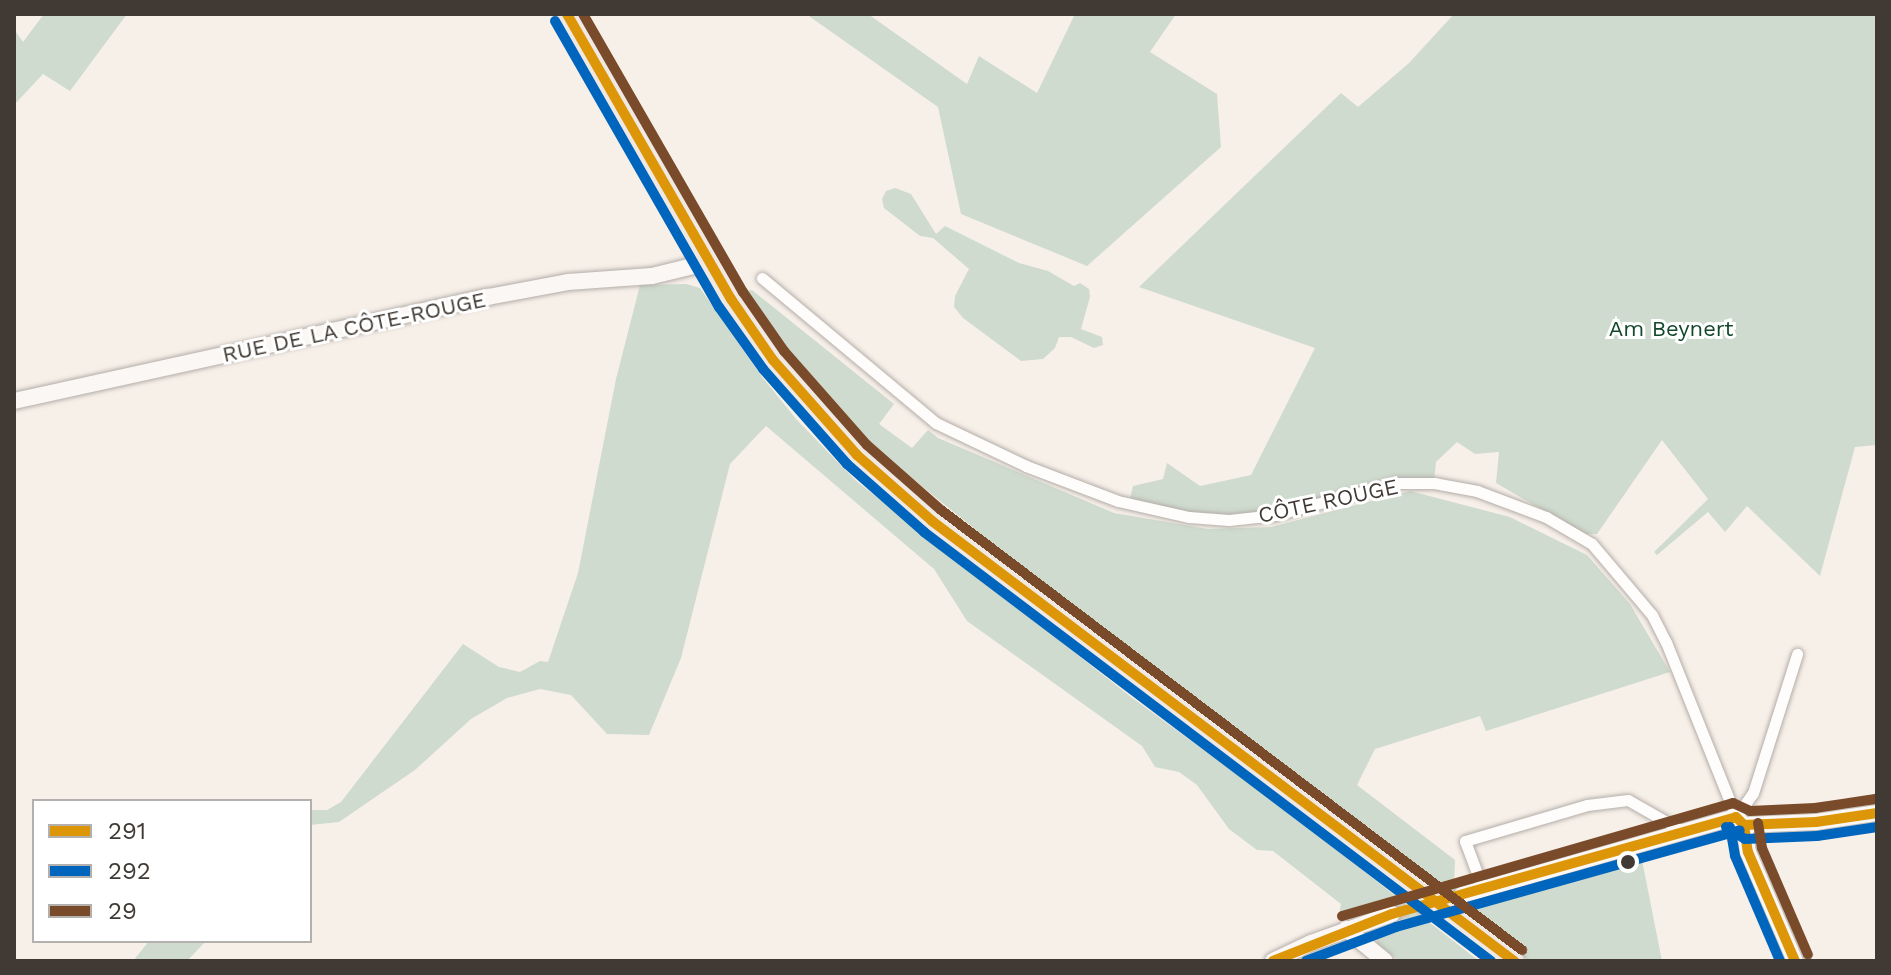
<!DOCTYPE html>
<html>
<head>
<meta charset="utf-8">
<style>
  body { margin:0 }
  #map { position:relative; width:1891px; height:975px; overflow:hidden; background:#f7f0e9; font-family:"Work Sans",sans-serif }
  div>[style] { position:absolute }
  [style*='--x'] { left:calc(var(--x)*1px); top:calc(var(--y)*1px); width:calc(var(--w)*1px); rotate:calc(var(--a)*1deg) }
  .green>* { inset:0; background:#cfdbce }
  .secondary-tunnel>* { height:16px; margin-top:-8px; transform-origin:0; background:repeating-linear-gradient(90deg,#d3ccc5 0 16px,transparent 0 24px) }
  .roads { filter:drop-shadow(0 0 2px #b4ada8) drop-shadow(0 0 2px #b4ada8) }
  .street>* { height:11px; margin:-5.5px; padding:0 5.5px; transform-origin:5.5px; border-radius:5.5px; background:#fefdfc }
  .secondary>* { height:16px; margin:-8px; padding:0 8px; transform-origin:8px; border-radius:8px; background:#faf7f5 }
  .highway>* { height:20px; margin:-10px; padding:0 10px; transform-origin:10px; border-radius:10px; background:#f0e8e3 }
  .bus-1>* { height:10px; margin:-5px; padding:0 5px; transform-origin:5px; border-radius:5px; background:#dc9608 }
  .bus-2>* { height:10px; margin:-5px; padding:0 5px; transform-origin:5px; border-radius:5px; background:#0065bd }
  .bus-3>* { height:10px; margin:-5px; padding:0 5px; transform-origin:5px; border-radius:5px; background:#7a4b2a }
  .dots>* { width:22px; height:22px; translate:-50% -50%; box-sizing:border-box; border:4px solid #fff; border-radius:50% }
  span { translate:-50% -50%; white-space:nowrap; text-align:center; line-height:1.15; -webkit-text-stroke:6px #fff; paint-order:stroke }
  .street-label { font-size:22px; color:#413a34 }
  .park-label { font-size:22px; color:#15472d }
  .frame { position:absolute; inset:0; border:16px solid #413a34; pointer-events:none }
  .legend { position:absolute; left:32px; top:799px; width:280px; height:144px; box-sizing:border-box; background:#fff; border:2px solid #b3b0ae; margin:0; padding:10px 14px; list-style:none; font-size:24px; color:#413a34 }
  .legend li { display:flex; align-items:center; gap:16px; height:40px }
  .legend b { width:40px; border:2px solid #b3b0ae }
</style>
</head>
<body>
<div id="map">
  <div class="green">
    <div style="clip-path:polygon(44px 14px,127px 14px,70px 91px,43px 74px,14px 105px,14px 29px,23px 42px)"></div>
    <div style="clip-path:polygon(806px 14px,868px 14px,967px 84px,979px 56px,1037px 93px,1075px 14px,1176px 14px,1150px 52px,1217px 94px,1221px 147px,1087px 266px,961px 214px,938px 107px)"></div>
    <div style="clip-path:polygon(1454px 14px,1877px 14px,1877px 445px,1855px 447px,1820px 576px,1747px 506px,1725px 532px,1708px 512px,1657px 555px,1654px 552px,1708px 499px,1662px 440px,1597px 534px,1584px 534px,1496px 483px,1499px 452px,1475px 454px,1457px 442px,1436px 462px,1434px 483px,1395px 483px,1229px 520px,1129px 503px,1133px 486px,1163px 479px,1167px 463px,1200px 486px,1251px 475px,1315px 348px,1139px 287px,1341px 93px,1358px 107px,1409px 63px)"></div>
    <div style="clip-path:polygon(895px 188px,911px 194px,936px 234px,945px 226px,1019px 263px,1048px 271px,1074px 286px,1080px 283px,1089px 289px,1090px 297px,1081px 329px,1102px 337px,1103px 345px,1094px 348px,1071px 337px,1059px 337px,1055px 348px,1043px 359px,1021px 361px,963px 318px,954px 307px,955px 296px,969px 269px,933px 238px,920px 236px,884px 208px,882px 199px,886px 191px)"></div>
    <div style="clip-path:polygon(686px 284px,700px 288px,762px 377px,797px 420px,855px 480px,1131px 697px,1280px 806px,1479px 961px,1399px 961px,1377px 943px,1376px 933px,1401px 921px,1378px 904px,1352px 919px,1339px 914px,1341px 904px,1273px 851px,1257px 850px,1229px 829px,1197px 785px,1179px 772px,1155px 767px,1142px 746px,967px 621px,934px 569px,766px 426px,730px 464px,681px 658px,649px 735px,607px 734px,571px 695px,540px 689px,507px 698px,471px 719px,415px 770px,339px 822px,310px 825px,310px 810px,327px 810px,341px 802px,463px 644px,499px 667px,520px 672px,540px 661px,548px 662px,578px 573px,616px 379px,640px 285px)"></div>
    <div style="clip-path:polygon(752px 290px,894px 404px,879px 424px,912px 448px,928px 430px,938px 438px,1114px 513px,1208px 529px,1271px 527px,1410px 491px,1510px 517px,1587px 555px,1630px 604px,1670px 672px,1486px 731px,1480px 716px,1375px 749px,1357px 785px,1455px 860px,1454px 887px,1475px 906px,1641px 855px,1662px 961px,1529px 961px,1196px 708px,1197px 704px,1065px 603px,890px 460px,854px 428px,794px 362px,743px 291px)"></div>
    <div style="clip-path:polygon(149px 941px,206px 941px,187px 961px,133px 961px)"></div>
  </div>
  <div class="secondary-tunnel">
    <div style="--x:1392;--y:914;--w:73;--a:-15.2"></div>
  </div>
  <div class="roads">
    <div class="street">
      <div style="--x:762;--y:278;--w:226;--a:39.8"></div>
      <div style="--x:936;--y:423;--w:100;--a:25.5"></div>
      <div style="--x:1026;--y:466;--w:98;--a:20.8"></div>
      <div style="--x:1118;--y:501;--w:73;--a:12.7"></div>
      <div style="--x:1189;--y:517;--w:40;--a:4.3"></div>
      <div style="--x:1229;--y:520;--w:46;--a:-6.2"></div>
      <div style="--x:1275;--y:515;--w:124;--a:-14.9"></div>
      <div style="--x:1395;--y:483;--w:39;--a:0"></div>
      <div style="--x:1434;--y:483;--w:44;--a:10.5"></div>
      <div style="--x:1477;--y:491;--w:74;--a:20.6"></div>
      <div style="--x:1546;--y:517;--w:53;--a:30.4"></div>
      <div style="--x:1592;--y:544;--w:93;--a:49.8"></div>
      <div style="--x:1652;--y:615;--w:30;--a:63"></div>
      <div style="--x:1666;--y:642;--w:188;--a:68.2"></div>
      <div style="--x:1736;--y:817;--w:29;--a:-55"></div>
      <div style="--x:1753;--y:793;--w:146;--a:-72.4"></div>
      <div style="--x:1483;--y:889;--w:51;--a:-110.6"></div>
      <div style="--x:1465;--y:841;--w:127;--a:-16.4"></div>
      <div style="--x:1587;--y:805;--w:41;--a:-7"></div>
      <div style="--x:1628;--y:800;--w:64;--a:29.7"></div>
    </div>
    <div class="secondary">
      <div style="--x:14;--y:401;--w:485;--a:-12.4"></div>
      <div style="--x:488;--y:297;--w:81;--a:-10.6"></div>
      <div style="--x:568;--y:282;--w:84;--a:-4.1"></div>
      <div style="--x:652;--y:276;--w:46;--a:-13.7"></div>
      <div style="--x:1744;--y:825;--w:27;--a:82"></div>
      <div style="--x:1748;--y:852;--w:119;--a:66.7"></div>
      <div style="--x:1462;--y:895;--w:285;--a:-15.9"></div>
      <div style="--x:1736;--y:817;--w:11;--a:45"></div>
      <div style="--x:1744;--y:825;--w:72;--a:-2.4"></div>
      <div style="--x:1816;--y:822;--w:62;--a:-8.4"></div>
      <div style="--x:1346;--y:929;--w:50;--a:39.4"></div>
      <div style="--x:1273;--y:961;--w:42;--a:-25.3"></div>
      <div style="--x:1311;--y:943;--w:86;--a:-19.7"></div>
    </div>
    <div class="highway">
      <div style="--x:567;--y:14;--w:329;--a:60.1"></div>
      <div style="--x:731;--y:299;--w:74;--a:55.5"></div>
      <div style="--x:773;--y:360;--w:127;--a:48.5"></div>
      <div style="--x:857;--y:455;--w:100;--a:41.3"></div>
      <div style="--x:932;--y:521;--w:730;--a:37.09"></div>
    </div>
  </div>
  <div class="bus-1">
    <div style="--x:567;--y:14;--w:329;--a:60.1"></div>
    <div style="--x:731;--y:299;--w:74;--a:55.5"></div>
    <div style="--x:773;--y:360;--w:127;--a:48.5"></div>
    <div style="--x:857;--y:455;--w:100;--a:41.3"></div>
    <div style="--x:932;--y:521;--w:730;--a:37.09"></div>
    <div style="--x:1736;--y:817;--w:11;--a:45"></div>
    <div style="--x:1744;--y:825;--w:72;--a:-2.4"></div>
    <div style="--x:1816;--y:822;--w:62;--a:-8.4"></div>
    <div style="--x:1744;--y:825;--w:27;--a:82"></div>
    <div style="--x:1748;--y:852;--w:119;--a:66.7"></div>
    <div style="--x:1273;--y:961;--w:128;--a:-21.6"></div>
    <div style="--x:1392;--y:914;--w:357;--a:-15.7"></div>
  </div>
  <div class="bus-2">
    <div style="--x:555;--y:21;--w:330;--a:60.2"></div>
    <div style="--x:719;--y:307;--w:76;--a:54.6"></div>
    <div style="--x:763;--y:369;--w:127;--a:48.5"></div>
    <div style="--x:847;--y:464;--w:103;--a:41.4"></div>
    <div style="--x:924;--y:532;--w:711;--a:37.11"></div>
    <div style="--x:1726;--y:827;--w:22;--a:32"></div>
    <div style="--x:1745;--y:839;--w:72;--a:-2.4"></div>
    <div style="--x:1817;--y:836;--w:61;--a:-8.5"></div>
    <div style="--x:1730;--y:827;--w:29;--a:80"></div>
    <div style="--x:1735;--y:856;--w:114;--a:66.8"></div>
    <div style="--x:1306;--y:961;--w:96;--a:-20.7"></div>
    <div style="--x:1396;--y:927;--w:357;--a:-15.7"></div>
  </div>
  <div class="bus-3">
    <div style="--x:583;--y:14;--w:321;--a:60.1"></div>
    <div style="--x:743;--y:292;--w:72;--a:55.2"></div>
    <div style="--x:784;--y:351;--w:125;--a:48.6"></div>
    <div style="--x:867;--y:445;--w:98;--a:41.3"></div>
    <div style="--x:941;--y:510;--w:729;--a:37.14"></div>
    <div style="--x:1758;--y:823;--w:25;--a:81"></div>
    <div style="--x:1762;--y:848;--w:116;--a:66.7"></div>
    <div style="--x:1342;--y:916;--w:407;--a:-16.1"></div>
    <div style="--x:1733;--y:803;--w:19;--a:25"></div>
    <div style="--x:1750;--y:811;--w:65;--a:-2.6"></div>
    <div style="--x:1815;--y:808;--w:61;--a:-8.5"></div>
  </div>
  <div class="dots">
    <div style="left:1628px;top:862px;background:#413a34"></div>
  </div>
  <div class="street-label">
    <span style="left:354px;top:327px;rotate:-12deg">RUE DE LA CÔTE-ROUGE</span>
    <span style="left:1328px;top:501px;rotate:-12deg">CÔTE ROUGE</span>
  </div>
  <div class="park-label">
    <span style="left:1671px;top:329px">Am Beynert</span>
  </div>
  <div class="frame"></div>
  <ul class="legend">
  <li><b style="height:10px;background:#dc9608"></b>291</li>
  <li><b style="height:10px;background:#0065bd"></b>292</li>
  <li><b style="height:10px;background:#7a4b2a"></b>29</li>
  </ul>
</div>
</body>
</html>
